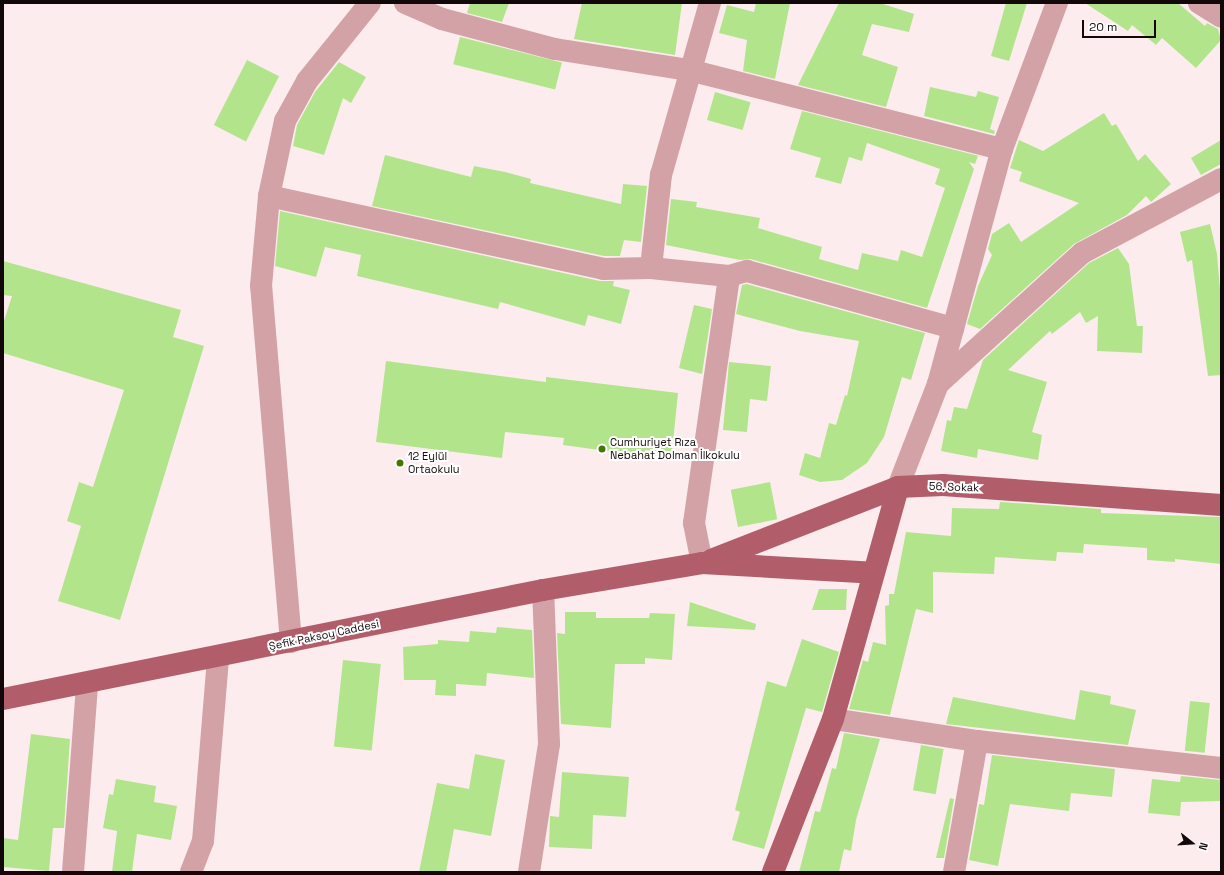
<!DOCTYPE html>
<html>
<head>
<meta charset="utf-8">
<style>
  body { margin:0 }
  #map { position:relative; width:1224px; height:875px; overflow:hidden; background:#fcecee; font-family:"Space Grotesk",sans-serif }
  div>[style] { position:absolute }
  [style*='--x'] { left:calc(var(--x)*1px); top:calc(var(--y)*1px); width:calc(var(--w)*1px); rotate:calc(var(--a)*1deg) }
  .building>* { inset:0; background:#b2e58b; transform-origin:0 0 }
  .minor>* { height:22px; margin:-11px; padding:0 11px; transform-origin:11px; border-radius:11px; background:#d3a2a7 }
  .major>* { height:22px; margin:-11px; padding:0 11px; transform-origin:11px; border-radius:11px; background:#b25e6a }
  .dots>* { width:11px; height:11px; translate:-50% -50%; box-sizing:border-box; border:2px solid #fff; border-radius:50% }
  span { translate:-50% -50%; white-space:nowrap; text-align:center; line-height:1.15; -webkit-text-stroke:4px #fff; paint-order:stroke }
  .poi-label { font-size:11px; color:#130809 }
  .left { translate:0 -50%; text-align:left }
  .street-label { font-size:11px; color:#130809 }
  .frame { position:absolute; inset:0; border:4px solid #130809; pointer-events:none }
  .north { position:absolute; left:1172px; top:823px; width:40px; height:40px; -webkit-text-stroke:3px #fff; paint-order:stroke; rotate:107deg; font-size:11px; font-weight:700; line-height:16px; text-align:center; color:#130809 }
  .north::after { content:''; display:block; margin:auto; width:14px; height:18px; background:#130809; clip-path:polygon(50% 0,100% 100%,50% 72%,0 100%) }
  .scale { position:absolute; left:1082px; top:20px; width:74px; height:18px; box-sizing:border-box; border:2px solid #130809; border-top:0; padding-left:5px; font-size:12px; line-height:14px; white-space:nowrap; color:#130809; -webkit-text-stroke:3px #fff; paint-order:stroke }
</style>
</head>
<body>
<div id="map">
  <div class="building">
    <div style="clip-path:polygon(470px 3px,509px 3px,502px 22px,467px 13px)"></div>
    <div style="clip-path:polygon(582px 3px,682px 3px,675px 55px,574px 39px)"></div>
    <div style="clip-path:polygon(756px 3px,790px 3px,775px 79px,743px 71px,747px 40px,719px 33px,727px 5px,754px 12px)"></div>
    <div style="clip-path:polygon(839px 3px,880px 3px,914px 14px,909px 32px,872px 24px,862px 55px,898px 67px,886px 107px,798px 85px)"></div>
    <div style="clip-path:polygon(1006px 3px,1027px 3px,1009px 61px,991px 56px)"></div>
    <div style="clip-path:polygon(1085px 3px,1178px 3px,1205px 26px,1207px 23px,1218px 29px,1221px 40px,1196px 68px,1162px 38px,1156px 45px,1132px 25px,1128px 31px)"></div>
    <div style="left:460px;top:37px;width:105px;height:28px;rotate:14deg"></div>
    <div style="left:247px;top:60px;width:36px;height:73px;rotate:27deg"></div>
    <div style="clip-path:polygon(339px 62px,366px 77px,351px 103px,343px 98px,324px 155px,293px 146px,297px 125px,315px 92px)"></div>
    <div style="clip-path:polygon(930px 87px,976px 97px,978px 91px,999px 97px,990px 129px,995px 131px,994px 134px,924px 116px)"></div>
    <div style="left:715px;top:92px;width:37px;height:29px;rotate:16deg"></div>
    <div style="clip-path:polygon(802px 111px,987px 158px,978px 156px,975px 164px,969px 162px,974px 169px,927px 308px,750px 259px,740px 260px,666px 245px,671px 199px,697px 202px,696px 207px,760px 218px,758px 228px,822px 247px,819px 259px,858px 270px,862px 253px,898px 261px,901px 250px,922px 257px,945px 188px,935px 184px,940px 169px,867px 143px,862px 161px,849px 157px,841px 184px,815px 177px,821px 158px,790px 149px)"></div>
    <div style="clip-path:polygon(1104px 113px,1112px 126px,1116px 124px,1138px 161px,1145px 154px,1171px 184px,1151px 202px,1146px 196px,1127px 215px,1074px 244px,980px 329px,967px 324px,978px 286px,992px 255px,988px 249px,992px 234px,1009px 223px,1021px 242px,1079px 203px,1019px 181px,1022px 172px,1010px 168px,1019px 140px,1043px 151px)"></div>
    <div style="clip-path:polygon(1221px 140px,1221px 164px,1201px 175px,1191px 158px)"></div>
    <div style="clip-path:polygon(385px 155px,471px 177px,474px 166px,505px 172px,531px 179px,530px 183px,621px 204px,623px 184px,647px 186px,641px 242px,624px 240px,620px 256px,604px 256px,372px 206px)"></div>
    <div style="clip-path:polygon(280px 211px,600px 281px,614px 281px,613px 286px,630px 290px,621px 324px,588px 315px,585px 326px,500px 302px,498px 309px,357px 276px,361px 255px,325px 247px,316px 277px,275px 266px)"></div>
    <div style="clip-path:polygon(1210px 224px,1217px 254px,1221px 301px,1221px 375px,1208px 376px,1192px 260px,1187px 262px,1180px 232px)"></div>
    <div style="clip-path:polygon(1118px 248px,1129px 264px,1137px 326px,1143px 326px,1142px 353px,1097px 351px,1098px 316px,1086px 323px,1080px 312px,1052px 334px,1050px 331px,1008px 370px,1047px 382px,1032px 432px,1042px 435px,1038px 460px,978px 449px,977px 458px,941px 451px,947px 420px,951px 421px,954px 407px,967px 409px,983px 360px,1089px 263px)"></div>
    <div style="clip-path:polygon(3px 261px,181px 310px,173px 337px,204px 346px,120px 620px,58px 601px,81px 526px,67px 521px,79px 482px,93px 487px,124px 390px,3px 353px,3px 324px,12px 296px,3px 295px)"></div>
    <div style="clip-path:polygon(747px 284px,925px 333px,911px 380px,902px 377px,884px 437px,867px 463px,842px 480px,820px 482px,799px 475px,805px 453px,820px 458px,829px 423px,836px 425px,845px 395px,847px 396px,859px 341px,800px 331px,736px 314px,742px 285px)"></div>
    <div style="clip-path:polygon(694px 305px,712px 309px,702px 374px,679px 368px)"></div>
    <div style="clip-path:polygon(386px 361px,546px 382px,546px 377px,678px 393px,672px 452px,645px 450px,645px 456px,614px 452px,563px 445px,564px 438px,505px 432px,502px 458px,376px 442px)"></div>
    <div style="clip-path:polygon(729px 362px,771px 366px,767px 401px,750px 399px,747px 432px,723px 430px)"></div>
    <div style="left:770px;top:482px;width:38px;height:40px;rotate:79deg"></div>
    <div style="clip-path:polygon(1000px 502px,1101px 509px,1101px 513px,1221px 517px,1221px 564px,1175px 559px,1175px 562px,1147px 560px,1147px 548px,1084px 544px,1083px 553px,1057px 552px,1056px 561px,995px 557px,994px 574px,933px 572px,933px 613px,916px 609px,890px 715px,849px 709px,863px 660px,868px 662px,873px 642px,886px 645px,885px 606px,889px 605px,889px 594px,894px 594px,906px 532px,951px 536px,952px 508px,999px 509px)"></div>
    <div style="clip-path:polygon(819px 589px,847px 589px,846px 610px,812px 610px)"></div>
    <div style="clip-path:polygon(690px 602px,756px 624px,755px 630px,687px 626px)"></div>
    <div style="clip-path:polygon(565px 612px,596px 612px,596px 618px,649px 618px,650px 613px,675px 614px,672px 660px,645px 658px,645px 664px,615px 664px,611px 728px,561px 724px,557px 633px,565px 634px)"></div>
    <div style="clip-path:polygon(497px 627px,532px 630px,534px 678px,487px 673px,486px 686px,456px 684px,456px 696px,435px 695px,436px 680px,404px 680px,403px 647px,438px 644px,438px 640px,469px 642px,470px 631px,496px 633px)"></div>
    <div style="clip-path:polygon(802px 639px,839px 652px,822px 712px,806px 708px,764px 849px,732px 840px,740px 812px,735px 810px,767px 681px,786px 687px)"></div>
    <div style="left:343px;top:660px;width:38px;height:87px;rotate:6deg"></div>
    <div style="clip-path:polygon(1080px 690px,1111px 696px,1110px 704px,1136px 710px,1128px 745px,946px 724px,953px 697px,1075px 720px)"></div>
    <div style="left:1190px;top:701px;width:20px;height:50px;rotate:6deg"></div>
    <div style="clip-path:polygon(844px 733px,880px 739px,856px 820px,851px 851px,844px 849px,839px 872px,799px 872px,815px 811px,820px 812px,832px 768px,836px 769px)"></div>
    <div style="clip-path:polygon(31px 734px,70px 739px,64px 828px,53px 828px,49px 871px,3px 867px,3px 838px,18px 840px)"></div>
    <div style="left:921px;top:745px;width:23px;height:46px;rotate:10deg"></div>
    <div style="clip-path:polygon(475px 754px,505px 760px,491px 836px,454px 829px,446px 872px,419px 872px,437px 783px,469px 789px)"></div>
    <div style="clip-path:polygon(992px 755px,1115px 769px,1112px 797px,1071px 793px,1069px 811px,1010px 804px,998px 866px,969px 860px,979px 804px,984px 805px)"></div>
    <div style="clip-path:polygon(562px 772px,629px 777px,626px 817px,593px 815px,592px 849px,549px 847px,550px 816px,559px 817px)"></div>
    <div style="clip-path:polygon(1181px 776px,1221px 780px,1221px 801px,1181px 802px,1180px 816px,1148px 813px,1152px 779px,1180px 782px)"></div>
    <div style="clip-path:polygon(116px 779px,156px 786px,154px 802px,177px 806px,171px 840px,137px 834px,132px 872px,112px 872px,117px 831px,103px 828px,109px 794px,113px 795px)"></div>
    <div style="clip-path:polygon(950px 798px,954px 799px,944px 858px,936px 858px)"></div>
  </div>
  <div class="minor">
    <div style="--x:405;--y:3;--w:40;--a:23.4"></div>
    <div style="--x:442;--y:19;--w:117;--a:14.9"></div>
    <div style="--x:555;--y:49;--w:136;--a:8.9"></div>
    <div style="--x:689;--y:70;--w:323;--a:14.2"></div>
    <div style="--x:1199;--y:3;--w:26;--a:32"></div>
    <div style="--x:269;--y:196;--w:342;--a:12.3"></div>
    <div style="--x:603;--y:269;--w:48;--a:-1.2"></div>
    <div style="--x:651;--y:268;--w:78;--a:5.9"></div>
    <div style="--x:729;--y:276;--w:19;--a:-16"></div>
    <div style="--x:747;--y:271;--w:214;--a:15.5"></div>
    <div style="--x:651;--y:268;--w:94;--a:-83.9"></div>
    <div style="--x:661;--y:175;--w:179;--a:-74.1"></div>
    <div style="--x:938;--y:384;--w:195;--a:-42.3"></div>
    <div style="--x:1082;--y:253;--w:157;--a:-28"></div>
    <div style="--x:898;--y:487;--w:110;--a:-68.8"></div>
    <div style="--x:938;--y:384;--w:244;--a:-74.8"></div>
    <div style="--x:1002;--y:149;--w:156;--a:-69.4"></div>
    <div style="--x:702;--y:563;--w:41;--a:-101.3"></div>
    <div style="--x:694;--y:523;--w:249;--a:-81.9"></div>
    <div style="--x:291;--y:642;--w:357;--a:-94.8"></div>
    <div style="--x:261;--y:286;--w:90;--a:-84.9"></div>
    <div style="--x:269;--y:196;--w:77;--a:-78"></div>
    <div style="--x:285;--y:121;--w:46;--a:-61.2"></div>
    <div style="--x:307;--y:81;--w:100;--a:-51.1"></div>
    <div style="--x:833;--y:719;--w:146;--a:8.7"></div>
    <div style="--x:977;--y:741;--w:245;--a:6.3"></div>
    <div style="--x:73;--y:872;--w:189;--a:-85.7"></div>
    <div style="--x:191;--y:872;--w:33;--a:-69"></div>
    <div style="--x:203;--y:841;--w:185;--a:-85.3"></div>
    <div style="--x:529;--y:872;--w:130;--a:-81.1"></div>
    <div style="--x:549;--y:744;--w:154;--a:-92.2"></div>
    <div style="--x:954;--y:872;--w:133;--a:-80"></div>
  </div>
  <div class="major">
    <div style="--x:711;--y:560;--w:201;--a:-21.3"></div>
    <div style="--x:898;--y:487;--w:45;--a:-2.5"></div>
    <div style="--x:943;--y:485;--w:279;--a:4.1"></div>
    <div style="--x:3;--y:699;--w:551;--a:-11.41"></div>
    <div style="--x:543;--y:590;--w:161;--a:-9.6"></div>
    <div style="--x:702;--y:563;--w:171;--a:3.3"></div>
    <div style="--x:773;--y:872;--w:164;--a:-68.6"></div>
    <div style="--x:833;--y:719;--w:241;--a:-74.3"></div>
  </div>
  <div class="dots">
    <div style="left:602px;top:449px;background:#457700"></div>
    <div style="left:400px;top:463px;background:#457700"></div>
  </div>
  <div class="poi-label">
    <span class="left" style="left:610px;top:449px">Cumhuriyet Rıza<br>Nebahat Dolman İlkokulu</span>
    <span class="left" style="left:408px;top:463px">12 Eylül<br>Ortaokulu</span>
  </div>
  <div class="street-label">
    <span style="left:954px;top:487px;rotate:2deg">56. Sokak</span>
    <span style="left:324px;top:635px;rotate:-12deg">Şefik Paksoy Caddesi</span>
  </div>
  <div class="frame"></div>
  <div class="north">N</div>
  <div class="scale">20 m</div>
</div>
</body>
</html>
